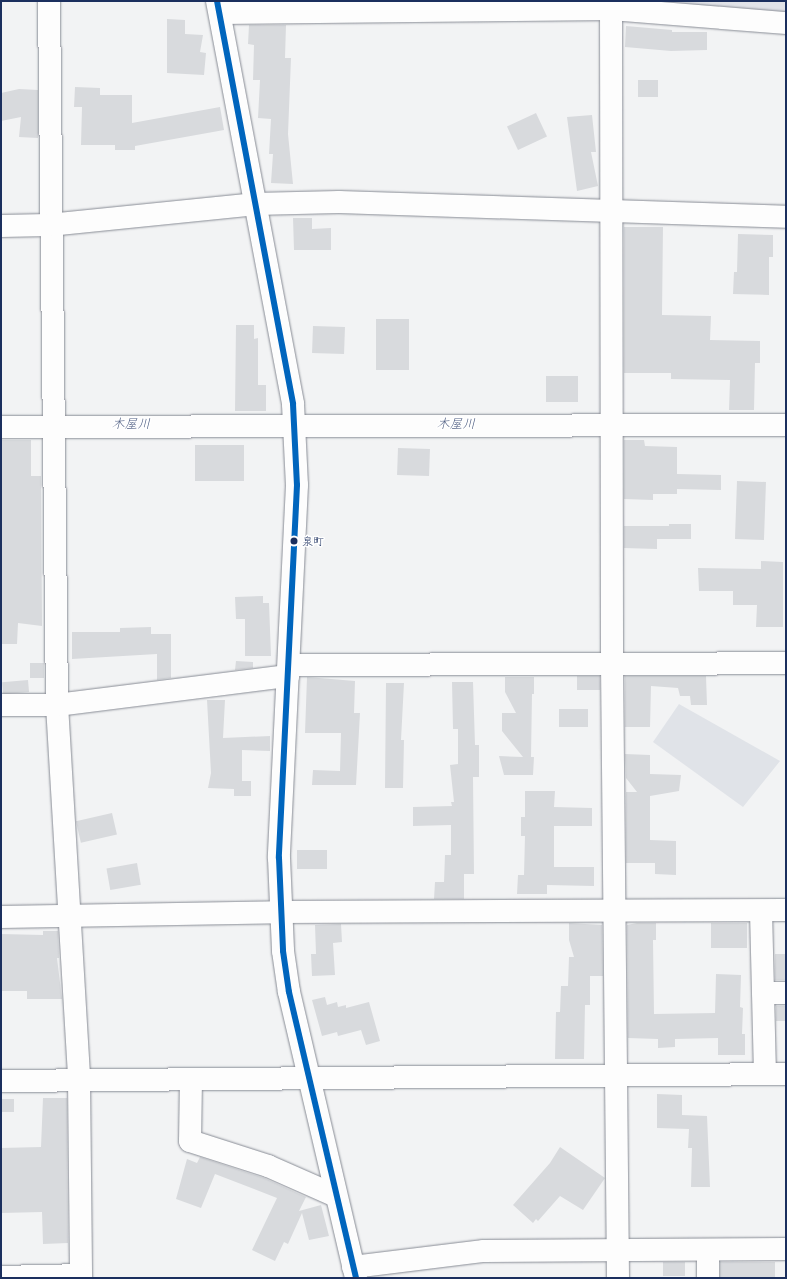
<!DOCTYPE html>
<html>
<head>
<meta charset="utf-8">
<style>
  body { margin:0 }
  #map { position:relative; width:787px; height:1279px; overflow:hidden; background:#f2f3f4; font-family:Delius,"Klee One",sans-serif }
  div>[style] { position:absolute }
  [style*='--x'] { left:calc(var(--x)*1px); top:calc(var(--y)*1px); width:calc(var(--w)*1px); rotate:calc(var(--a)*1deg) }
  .built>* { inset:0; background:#e1e3e8 }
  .green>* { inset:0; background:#e0e3e8 }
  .building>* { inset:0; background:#d8dadd; transform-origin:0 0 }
  .roads { filter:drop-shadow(0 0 1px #888c95) drop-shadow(0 0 1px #888c95) }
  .minor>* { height:22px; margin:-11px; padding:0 11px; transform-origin:11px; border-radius:11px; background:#fdfdfd }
  .bus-1>* { height:6px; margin:-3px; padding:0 3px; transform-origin:3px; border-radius:3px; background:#0065bd }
  .dots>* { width:11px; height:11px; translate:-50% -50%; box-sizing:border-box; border:2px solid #fff; border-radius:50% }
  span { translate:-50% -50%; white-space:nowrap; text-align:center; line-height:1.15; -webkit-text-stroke:3px #fff; paint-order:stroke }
  .bus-label { font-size:11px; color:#1b2f5e }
  .left { translate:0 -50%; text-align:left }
  .water-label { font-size:13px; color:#4c5c81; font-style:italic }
  .frame { position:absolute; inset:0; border:2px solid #1b2f5e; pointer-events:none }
</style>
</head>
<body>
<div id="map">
  <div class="built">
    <div style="clip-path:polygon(629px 1px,786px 1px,786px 14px)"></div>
  </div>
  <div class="green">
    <div style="clip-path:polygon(679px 704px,780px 761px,743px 807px,653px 742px)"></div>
  </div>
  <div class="building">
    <div style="clip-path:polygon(167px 19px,185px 20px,185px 34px,203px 35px,200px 52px,206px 53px,204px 75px,167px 73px)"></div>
    <div style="clip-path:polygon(249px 25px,286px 25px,285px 58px,291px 58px,288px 134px,293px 184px,271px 183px,273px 154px,269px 154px,271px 119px,258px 118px,260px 80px,253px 80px,254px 45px,248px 44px)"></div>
    <div style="clip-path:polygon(626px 26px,672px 30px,672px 32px,707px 32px,707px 50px,671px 51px,625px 47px)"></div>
    <div style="left:638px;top:80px;width:20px;height:17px"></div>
    <div style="clip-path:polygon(75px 87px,100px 88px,100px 95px,132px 95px,132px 123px,220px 107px,224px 130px,135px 146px,135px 150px,115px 150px,115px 145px,81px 145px,82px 107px,74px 107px)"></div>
    <div style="clip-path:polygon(19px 89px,38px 90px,38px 138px,19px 137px,21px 117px,1px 121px,1px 93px)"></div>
    <div style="left:536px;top:113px;width:26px;height:32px;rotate:65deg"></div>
    <div style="clip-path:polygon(592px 115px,596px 152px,591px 152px,598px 186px,577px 191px,567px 117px)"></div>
    <div style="clip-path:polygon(293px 218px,312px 218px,312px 229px,331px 228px,331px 250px,294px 250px)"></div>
    <div style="clip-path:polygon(624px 227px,663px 227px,662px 315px,711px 316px,710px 340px,760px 341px,760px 363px,755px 363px,754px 410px,729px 410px,730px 380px,671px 379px,671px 373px,624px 373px)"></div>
    <div style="clip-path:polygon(738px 234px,773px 235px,773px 257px,769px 257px,769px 295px,733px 294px,734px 272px,737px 272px)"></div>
    <div style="left:376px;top:319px;width:33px;height:51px"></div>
    <div style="clip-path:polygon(236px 325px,254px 325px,254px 339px,258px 338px,258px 385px,266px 385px,266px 411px,235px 411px)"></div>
    <div style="left:313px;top:326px;width:32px;height:27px;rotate:2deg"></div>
    <div style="left:546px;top:376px;width:32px;height:26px"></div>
    <div style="clip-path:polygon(1px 440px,31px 440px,31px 476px,41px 476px,42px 626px,18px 623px,17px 644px,1px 644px)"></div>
    <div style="clip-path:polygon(624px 440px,644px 440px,645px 446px,677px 447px,677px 474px,721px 475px,721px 490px,677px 489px,677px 494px,653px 494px,653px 500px,624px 499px)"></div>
    <div style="left:244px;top:445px;width:36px;height:49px;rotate:90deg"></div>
    <div style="left:398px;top:448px;width:32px;height:27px;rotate:2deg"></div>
    <div style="left:737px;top:481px;width:29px;height:58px;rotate:2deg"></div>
    <div style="clip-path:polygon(669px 524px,691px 524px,691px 539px,657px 539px,657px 549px,624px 548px,624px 526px,669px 526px)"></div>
    <div style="clip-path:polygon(761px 561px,783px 562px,783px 627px,756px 627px,757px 605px,733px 605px,733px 591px,699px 591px,698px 568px,761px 569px)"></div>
    <div style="clip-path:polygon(263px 596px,263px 603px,269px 603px,271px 656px,245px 656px,245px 619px,236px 619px,235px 597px)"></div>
    <div style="clip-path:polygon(151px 627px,151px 634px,171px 634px,171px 678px,157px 680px,157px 654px,72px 659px,72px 632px,120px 632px,120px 628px)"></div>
    <div style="clip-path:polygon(236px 661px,253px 662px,253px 668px,235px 670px)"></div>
    <div style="left:30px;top:663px;width:14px;height:15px"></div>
    <div style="left:577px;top:676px;width:23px;height:14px"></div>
    <div style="clip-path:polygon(625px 676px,706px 676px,707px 705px,691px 705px,690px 696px,680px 696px,678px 688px,651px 686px,650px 727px,625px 727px)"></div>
    <div style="clip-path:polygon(307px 677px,355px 681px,354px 713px,360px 713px,356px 785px,312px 785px,313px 770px,340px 771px,341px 733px,305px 733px)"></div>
    <div style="clip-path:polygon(505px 677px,534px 677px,534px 694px,532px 694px,531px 757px,534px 757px,533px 775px,504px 775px,499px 756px,523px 757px,502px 731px,502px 713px,516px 713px,505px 692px)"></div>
    <div style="left:28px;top:680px;width:12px;height:26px;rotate:85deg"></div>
    <div style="clip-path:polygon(452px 682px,473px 682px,475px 745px,479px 745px,479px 777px,473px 777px,474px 874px,464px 874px,464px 899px,434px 899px,435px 882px,444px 882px,445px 855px,451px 855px,451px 825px,413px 826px,413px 807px,452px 806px,451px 802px,454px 802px,450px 765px,458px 764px,458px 729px,453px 729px)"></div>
    <div style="clip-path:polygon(386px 683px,404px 683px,401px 740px,404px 740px,403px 788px,385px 788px)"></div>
    <div style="clip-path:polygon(207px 700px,225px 700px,223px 738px,270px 736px,270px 751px,242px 750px,242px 781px,251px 781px,251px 796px,234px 796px,234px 789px,208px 788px,211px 773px)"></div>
    <div style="left:559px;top:709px;width:29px;height:18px"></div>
    <div style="clip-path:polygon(625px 754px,650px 755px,650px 774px,681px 775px,679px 791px,650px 796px,650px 840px,676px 841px,676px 875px,655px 874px,655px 863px,626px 863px,626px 792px,637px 792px,626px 778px)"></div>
    <div style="clip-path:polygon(525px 791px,555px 791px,554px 807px,592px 808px,592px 826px,554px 826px,554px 867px,594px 867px,594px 886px,547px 885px,547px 894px,517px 894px,518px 875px,524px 875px,525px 836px,521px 836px,521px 817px,525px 817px)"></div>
    <div style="left:112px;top:813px;width:22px;height:37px;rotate:77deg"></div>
    <div style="left:297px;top:850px;width:30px;height:19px"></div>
    <div style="left:137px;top:863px;width:22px;height:31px;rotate:80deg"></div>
    <div style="clip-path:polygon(569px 923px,602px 925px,603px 976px,590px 976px,590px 1005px,585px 1005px,584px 1059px,555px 1059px,556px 1012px,560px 1012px,561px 986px,568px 986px,569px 957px,574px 957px,569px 940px)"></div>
    <div style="clip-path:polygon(637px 923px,656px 923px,656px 940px,653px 940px,654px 1014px,715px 1013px,716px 974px,741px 975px,740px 1007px,743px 1008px,742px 1034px,745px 1034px,745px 1055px,718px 1055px,718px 1038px,675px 1039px,675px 1047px,658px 1048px,658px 1039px,628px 1038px,627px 925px)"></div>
    <div style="left:711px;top:923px;width:36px;height:25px"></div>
    <div style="clip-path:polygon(341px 924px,342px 942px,333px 943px,335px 975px,312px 976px,311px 954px,316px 954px,315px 925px)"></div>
    <div style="clip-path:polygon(43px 931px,58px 931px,59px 958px,57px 958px,62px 999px,27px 999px,27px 991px,1px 991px,1px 934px,43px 935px)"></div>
    <div style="left:775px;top:954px;width:11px;height:26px"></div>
    <div style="clip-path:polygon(325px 997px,327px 1005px,337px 1002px,338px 1007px,346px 1005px,346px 1008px,369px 1002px,380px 1041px,366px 1045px,361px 1030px,338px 1036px,337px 1032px,322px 1036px,312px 1000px)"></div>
    <div style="left:776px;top:1006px;width:10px;height:15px"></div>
    <div style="clip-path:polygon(657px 1094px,682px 1095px,682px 1115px,707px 1116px,710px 1187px,691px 1187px,692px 1148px,688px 1148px,689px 1129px,657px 1128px)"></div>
    <div style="clip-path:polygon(43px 1098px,67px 1098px,68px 1243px,43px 1244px,42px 1212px,1px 1213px,1px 1148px,41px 1147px)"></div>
    <div style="left:1px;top:1099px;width:13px;height:13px"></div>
    <div style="clip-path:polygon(560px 1147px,605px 1178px,583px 1210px,560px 1196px,538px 1221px,536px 1219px,533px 1223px,513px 1205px,550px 1163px)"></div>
    <div style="clip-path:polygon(200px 1157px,264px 1178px,306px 1197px,299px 1211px,321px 1205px,329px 1236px,309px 1240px,302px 1213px,288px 1244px,284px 1242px,275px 1261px,252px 1250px,277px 1198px,215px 1174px,201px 1208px,176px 1199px,187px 1159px,197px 1163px)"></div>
    <div style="left:663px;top:1262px;width:22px;height:14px"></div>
    <div style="left:720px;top:1262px;width:55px;height:15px"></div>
  </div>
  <div class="roads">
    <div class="minor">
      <div style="--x:49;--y:1;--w:704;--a:89.35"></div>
      <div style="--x:57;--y:705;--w:376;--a:86.6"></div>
      <div style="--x:79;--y:1080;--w:198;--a:89.4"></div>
      <div style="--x:217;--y:1;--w:410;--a:79.3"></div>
      <div style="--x:293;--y:404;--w:81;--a:87.2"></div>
      <div style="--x:297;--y:485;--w:373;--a:92.8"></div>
      <div style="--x:279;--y:858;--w:93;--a:87.5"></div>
      <div style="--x:283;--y:951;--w:41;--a:81.7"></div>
      <div style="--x:289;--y:992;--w:294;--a:76.8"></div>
      <div style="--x:611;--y:1;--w:663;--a:89.91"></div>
      <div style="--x:612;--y:664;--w:614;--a:89.44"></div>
      <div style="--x:220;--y:13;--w:391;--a:-0.6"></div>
      <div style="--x:611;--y:9;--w:176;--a:4.6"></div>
      <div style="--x:1;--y:226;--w:48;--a:-1.2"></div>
      <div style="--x:49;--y:225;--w:206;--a:-5.8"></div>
      <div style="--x:254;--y:204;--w:85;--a:-1.3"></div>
      <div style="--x:339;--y:202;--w:447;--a:1.9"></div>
      <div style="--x:1;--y:427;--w:785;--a:-0.15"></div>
      <div style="--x:289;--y:665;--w:497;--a:-0.2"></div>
      <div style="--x:1;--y:705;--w:56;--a:0"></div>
      <div style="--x:57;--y:705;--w:233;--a:-7.2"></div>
      <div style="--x:761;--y:911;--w:163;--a:88.6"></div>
      <div style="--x:1;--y:917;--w:279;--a:-1"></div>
      <div style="--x:280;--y:912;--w:506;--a:-0.23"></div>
      <div style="--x:763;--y:993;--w:23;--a:0"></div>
      <div style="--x:191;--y:1079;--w:62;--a:90.9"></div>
      <div style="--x:190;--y:1141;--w:82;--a:17.8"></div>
      <div style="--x:268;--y:1166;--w:74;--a:23.8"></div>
      <div style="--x:1;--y:1081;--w:785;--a:-0.51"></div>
      <div style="--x:708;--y:1250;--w:28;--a:90"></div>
      <div style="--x:353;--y:1267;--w:132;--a:-7"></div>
      <div style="--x:484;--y:1251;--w:302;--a:-0.4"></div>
      <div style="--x:1;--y:1277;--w:80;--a:-1.4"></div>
    </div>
  </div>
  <div class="bus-1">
    <div style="--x:217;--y:1;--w:410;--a:79.3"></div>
    <div style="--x:293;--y:404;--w:81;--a:87.2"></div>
    <div style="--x:297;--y:485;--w:373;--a:92.8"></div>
    <div style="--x:279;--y:858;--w:93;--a:87.5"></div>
    <div style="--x:283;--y:951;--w:41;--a:81.7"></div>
    <div style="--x:289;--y:992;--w:294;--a:76.8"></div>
  </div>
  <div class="dots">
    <div style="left:294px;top:541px;background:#1b2f5e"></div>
  </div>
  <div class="bus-label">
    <span class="left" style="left:302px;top:541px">泉町</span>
  </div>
  <div class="water-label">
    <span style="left:131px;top:424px">木屋川</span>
    <span style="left:456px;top:424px">木屋川</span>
  </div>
  <div class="frame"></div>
</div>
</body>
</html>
